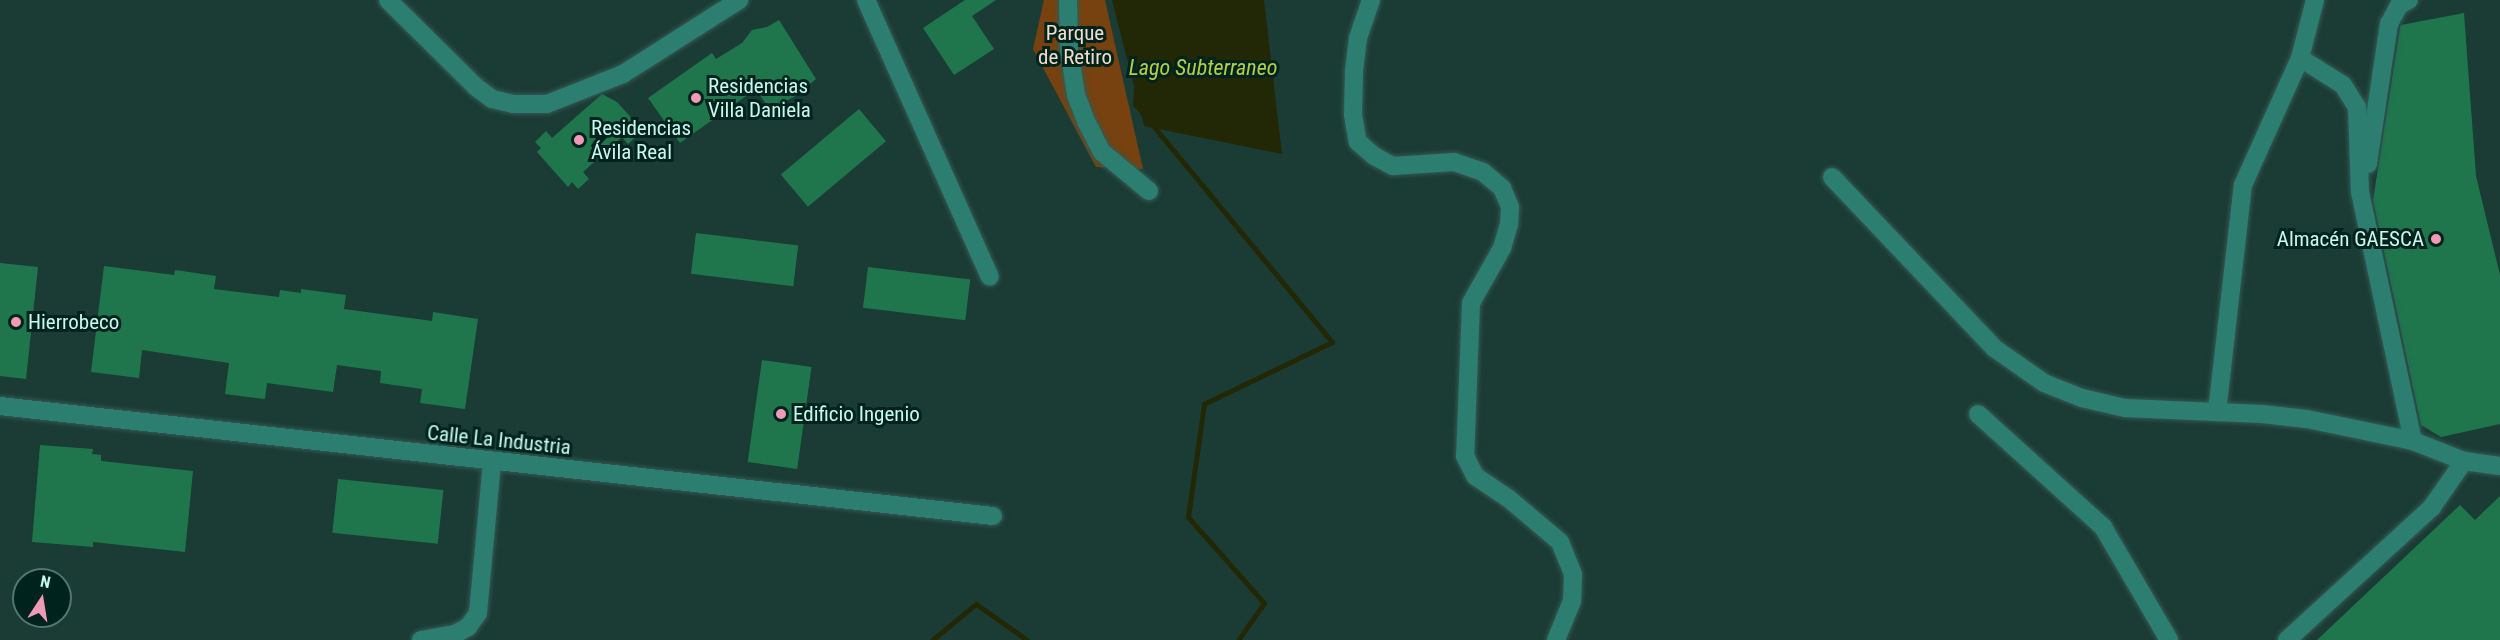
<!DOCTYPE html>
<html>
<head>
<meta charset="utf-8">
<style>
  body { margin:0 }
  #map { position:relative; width:2500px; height:640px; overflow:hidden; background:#1b3c35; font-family:"Roboto Condensed",sans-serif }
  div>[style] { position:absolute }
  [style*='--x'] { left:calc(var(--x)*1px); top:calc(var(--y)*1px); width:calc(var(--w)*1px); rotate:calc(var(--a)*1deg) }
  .green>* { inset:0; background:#77420f }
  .water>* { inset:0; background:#222806 }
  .stream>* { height:5px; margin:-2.5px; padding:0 2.5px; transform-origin:2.5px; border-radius:2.5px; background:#222806 }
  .building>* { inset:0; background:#1f764d; transform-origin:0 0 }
  .roads { filter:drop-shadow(0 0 2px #345a53) drop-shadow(0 0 2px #345a53) }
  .minor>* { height:18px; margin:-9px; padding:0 9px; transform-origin:9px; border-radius:9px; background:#2c7f70 }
  .dots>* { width:16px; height:16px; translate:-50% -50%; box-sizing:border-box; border:3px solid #01231d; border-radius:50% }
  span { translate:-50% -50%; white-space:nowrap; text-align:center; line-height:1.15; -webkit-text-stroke:6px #01231d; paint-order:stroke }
  .park-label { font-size:21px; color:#f2dccc }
  .poi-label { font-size:21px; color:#c7f8ec }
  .left { translate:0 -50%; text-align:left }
  .right { translate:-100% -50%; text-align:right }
  .street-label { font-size:21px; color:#c7f8ec }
  .water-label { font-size:22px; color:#b7cd43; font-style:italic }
  .north { position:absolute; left:12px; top:568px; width:60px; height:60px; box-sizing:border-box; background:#01231d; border:2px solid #507870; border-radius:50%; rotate:12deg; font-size:16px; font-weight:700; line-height:24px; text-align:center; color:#c7f8ec }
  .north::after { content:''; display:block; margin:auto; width:21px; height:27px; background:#f09ab7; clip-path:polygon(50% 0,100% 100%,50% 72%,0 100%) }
</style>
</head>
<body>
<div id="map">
  <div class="green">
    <div style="clip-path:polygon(1044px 0,1105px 0,1143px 169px,1096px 167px,1033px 49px)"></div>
  </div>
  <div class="water">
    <div style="clip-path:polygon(1112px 0,1264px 0,1282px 154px,1144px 126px)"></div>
  </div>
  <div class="stream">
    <div style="--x:1136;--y:89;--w:15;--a:94"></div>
    <div style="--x:1135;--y:104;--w:12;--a:48"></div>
    <div style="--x:1150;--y:122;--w:286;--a:50.4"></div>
    <div style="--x:1332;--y:342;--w:142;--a:154.2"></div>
    <div style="--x:1204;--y:404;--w:114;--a:98.1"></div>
    <div style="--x:1188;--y:517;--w:115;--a:48.5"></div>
    <div style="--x:1264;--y:603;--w:45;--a:125.1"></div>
    <div style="--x:932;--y:640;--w:57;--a:-39.3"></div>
    <div style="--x:976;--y:604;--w:62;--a:35.2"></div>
  </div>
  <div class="building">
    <div style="clip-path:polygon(965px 0,996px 0,972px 16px,994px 49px,954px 75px,923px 28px)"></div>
    <div style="clip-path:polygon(2464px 13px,2476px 176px,2500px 275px,2500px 424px,2441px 437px,2421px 425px,2373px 200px,2400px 28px,2401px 25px)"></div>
    <div style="clip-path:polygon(779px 20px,816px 79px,794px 97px,769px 109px,756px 89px,680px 143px,648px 98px,712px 53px,716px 59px,742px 43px,752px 30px,767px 27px)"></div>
    <div style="clip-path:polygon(602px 94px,617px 102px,636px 123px,633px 126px,640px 133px,628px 144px,622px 137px,583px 172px,589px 179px,578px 189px,572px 182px,568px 187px,537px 152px,541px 148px,535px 142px,546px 131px,552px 138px)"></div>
    <div style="left:859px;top:109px;width:42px;height:102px;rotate:50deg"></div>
    <div style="left:696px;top:233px;width:103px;height:41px;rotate:7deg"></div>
    <div style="clip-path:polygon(0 263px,38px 267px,26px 379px,0 376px)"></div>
    <div style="clip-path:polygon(104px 266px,174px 275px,175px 270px,216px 276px,214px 289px,279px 297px,280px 290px,301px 293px,301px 289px,346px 295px,344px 309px,432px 321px,433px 312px,478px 319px,465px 409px,420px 403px,422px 389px,380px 383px,381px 371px,337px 365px,333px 392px,267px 383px,265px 399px,225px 394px,229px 363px,142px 350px,139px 378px,91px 372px)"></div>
    <div style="left:868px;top:267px;width:103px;height:41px;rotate:7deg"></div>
    <div style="left:762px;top:360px;width:50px;height:103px;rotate:8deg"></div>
    <div style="clip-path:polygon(40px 445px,93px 449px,92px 454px,101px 455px,101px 461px,193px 471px,185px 552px,93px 542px,93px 547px,32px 542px)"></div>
    <div style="left:338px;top:479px;width:106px;height:54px;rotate:6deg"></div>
    <div style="clip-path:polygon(2500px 496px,2500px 640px,2317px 640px,2460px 505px,2475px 520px)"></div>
  </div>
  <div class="roads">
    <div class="minor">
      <div style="--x:388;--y:0;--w:124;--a:44.7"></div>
      <div style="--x:476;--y:87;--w:20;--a:37"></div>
      <div style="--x:492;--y:99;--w:22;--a:13"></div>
      <div style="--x:513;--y:104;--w:34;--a:0"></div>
      <div style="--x:547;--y:104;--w:82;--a:-21.5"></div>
      <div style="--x:623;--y:74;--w:138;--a:-32.5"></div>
      <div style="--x:866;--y:0;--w:303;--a:65.9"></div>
      <div style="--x:1068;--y:0;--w:49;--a:88.8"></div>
      <div style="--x:1069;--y:49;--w:47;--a:81.3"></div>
      <div style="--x:1076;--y:95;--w:30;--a:69"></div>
      <div style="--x:1087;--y:123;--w:33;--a:63"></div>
      <div style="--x:1102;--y:152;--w:61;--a:39.7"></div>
      <div style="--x:1371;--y:0;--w:40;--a:108.9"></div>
      <div style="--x:1358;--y:38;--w:35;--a:97"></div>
      <div style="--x:1354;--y:73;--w:42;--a:91.4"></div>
      <div style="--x:1353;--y:115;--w:27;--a:80"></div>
      <div style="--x:1358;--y:142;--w:21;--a:41"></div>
      <div style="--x:1374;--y:156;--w:21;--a:28"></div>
      <div style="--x:1393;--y:166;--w:61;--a:-3.8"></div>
      <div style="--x:1454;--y:162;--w:31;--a:19"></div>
      <div style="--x:1483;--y:172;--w:25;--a:40"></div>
      <div style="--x:1502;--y:188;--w:21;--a:67"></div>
      <div style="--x:1510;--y:207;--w:17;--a:93"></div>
      <div style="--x:1509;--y:224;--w:25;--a:106"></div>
      <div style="--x:1502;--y:248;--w:63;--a:119.4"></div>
      <div style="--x:1471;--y:303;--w:153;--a:92.2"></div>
      <div style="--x:1465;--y:456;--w:22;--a:63"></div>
      <div style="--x:1475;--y:476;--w:40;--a:34"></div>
      <div style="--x:1508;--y:498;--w:68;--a:40.2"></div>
      <div style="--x:1560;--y:542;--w:35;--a:68"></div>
      <div style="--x:1573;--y:575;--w:26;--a:92"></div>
      <div style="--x:1572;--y:601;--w:42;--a:112.3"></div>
      <div style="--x:2300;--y:58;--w:51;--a:32.1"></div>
      <div style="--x:2343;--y:85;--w:26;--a:58"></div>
      <div style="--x:2357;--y:107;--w:85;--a:88"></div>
      <div style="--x:2360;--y:192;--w:255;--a:78"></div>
      <div style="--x:2368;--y:164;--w:142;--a:-81.5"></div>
      <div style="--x:2389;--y:24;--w:21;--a:-62"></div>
      <div style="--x:2399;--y:5;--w:11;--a:-27"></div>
      <div style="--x:1832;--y:177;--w:236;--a:46.5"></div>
      <div style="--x:1994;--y:348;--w:61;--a:35"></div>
      <div style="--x:2044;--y:383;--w:41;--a:21.5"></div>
      <div style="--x:2082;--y:398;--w:44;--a:13.1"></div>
      <div style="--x:2125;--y:408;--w:137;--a:2.5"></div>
      <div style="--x:2262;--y:414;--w:45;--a:6.3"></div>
      <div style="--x:2307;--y:419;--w:108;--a:11.7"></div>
      <div style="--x:2413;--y:441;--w:55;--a:21.4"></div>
      <div style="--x:2464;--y:461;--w:36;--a:8"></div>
      <div style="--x:0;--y:406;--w:999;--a:6.32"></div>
      <div style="--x:2217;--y:412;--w:228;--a:-83.5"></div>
      <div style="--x:2243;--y:185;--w:139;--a:-65.8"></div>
      <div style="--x:2300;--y:58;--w:60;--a:-75.5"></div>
      <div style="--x:1978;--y:414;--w:169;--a:42.1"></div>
      <div style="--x:2103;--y:527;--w:131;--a:59.7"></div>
      <div style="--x:421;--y:640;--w:35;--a:-10"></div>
      <div style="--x:455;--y:634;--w:15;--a:-28"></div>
      <div style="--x:468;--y:627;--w:17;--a:-54"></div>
      <div style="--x:478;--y:613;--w:152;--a:-84.7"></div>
      <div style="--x:2287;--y:640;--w:197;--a:-42.5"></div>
      <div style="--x:2432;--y:507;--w:56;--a:-55.2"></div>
    </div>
  </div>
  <div class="dots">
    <div style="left:696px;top:98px;background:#f09ab7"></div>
    <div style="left:579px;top:140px;background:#f09ab7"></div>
    <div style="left:2436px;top:239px;background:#f09ab7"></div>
    <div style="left:16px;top:322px;background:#f09ab7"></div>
    <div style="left:781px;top:414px;background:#f09ab7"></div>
  </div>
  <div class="park-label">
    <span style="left:1075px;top:45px">Parque<br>de Retiro</span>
  </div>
  <div class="poi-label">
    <span class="left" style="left:708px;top:98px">Residencias<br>Villa Daniela</span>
    <span class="left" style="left:591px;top:140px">Residencias<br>Ávila Real</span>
    <span class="right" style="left:2424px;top:239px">Almacén GAESCA</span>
    <span class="left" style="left:28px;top:322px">Hierrobeco</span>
    <span class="left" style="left:793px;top:414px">Edificio Ingenio</span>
  </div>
  <div class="street-label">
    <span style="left:499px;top:440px;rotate:6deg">Calle La Industria</span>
  </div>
  <div class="water-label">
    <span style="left:1203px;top:68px">Lago Subterraneo</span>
  </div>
  <div class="north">N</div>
</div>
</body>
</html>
